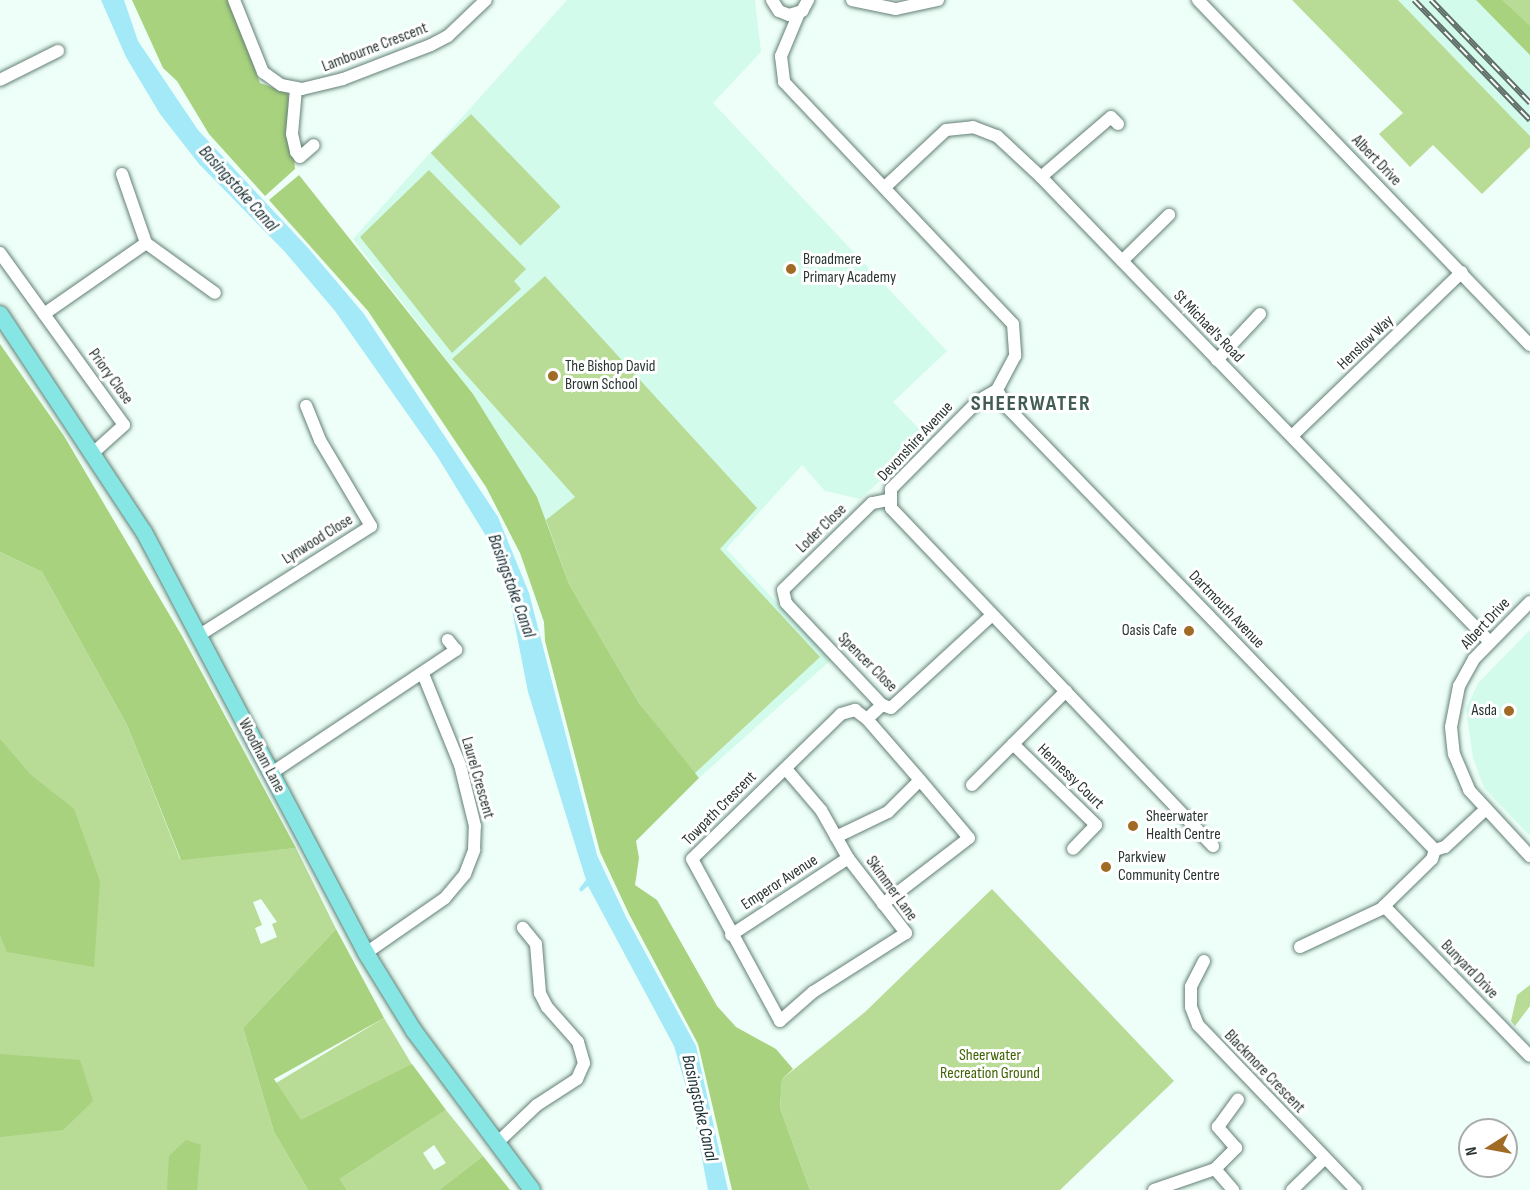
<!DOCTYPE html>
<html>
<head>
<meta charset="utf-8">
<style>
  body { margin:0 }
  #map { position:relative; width:1530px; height:1190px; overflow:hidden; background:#edfff8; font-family:"Sofia Sans Condensed",sans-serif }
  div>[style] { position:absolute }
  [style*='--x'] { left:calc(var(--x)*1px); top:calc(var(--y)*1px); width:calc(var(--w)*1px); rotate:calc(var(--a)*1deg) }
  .built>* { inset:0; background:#d3fbec }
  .green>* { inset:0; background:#b8db96; transform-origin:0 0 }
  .forest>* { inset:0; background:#a8d27d }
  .water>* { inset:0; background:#a3e9f8 }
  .roads { filter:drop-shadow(0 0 2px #648076) drop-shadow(0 0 2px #648076) }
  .minor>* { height:12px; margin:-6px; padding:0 6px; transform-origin:6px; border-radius:6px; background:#fff }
  .major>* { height:16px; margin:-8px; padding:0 8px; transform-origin:8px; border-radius:8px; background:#85e6e3 }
  .rail>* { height:6px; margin-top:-3px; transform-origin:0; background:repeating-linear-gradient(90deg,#fff 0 11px,#606e69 0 22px); box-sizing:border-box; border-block:2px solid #606e69 }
  .dots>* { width:16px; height:16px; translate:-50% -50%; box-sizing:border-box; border:3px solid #fff; border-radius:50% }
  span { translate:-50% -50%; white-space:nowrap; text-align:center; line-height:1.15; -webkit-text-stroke:6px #fff; paint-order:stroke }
  .street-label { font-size:16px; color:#293531 }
  .poi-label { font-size:16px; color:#293531 }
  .left { translate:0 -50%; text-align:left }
  .right { translate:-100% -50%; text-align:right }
  .park-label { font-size:16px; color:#406303 }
  .water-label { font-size:18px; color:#182f34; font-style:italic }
  .district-label { font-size:22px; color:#425d53; font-weight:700; letter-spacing:1.5px }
  .north { position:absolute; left:1458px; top:1118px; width:60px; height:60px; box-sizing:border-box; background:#fff; border:2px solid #a9aead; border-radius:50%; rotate:259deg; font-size:16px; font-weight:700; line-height:24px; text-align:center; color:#293531 }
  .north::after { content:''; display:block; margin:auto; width:21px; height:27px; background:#a16a25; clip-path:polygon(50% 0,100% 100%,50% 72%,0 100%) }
</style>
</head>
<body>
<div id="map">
  <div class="built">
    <div style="clip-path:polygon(567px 0,755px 0,761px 52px,713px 103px,947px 351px,893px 402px,928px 438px,860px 499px,825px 491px,802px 465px,726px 549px,831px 660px,699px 778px,639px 703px,473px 394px,353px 239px)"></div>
    <div style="clip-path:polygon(1398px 0,1481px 0,1530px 50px,1530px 136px)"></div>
    <div style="clip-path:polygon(1530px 630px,1530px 836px,1484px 788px,1473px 758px,1466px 709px,1478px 683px)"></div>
  </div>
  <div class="green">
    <div style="clip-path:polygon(1292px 0,1398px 0,1530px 136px,1530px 147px,1482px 194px,1433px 145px,1410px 167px,1379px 134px,1403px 113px)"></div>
    <div style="clip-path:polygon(1481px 0,1530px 0,1530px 50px)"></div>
    <div style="left:471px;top:114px;width:129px;height:56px;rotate:46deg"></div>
    <div style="clip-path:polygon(429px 170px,526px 269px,514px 281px,521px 289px,452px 353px,360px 237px)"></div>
    <div style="clip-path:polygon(545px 276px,757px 508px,720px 549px,820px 657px,694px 774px,639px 703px,569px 584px,546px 520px,575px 497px,452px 359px)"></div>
    <div style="clip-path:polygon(evenodd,0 552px,42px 572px,127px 725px,180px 859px,296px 848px,336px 929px,243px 1028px,274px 1132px,308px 1190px,0 1190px,0 552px,261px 899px,277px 922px,272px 924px,277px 937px,261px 944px,255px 928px,262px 925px,253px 902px,261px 899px)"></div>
    <div style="clip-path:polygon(992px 889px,1174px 1081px,1060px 1190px,810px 1190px,780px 1108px,782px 1079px,865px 1012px)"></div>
    <div style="clip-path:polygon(1530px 985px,1530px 1006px,1515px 1026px,1511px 1021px,1517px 995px)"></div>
    <div style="left:384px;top:1018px;width:54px;height:126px;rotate:59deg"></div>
    <div style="clip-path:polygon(evenodd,446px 1110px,483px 1156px,439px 1190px,347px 1190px,340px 1179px,446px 1110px,434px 1145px,446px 1163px,434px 1170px,423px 1153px,434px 1145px)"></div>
  </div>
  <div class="forest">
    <div style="clip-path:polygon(132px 0,229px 0,260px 83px,288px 93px,295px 169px,265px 196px,209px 134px,177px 81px,163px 68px)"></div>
    <div style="clip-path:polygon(1476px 0,1502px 0,1530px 26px,1530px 55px)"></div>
    <div style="clip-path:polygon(299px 175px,473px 394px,537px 497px,569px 584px,639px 703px,699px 778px,636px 841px,639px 858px,635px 885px,657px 900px,717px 1006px,736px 1027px,776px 1049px,793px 1069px,782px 1079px,780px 1108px,810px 1190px,732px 1190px,698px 1044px,629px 914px,600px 852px,545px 641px,544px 622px,520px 553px,486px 487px,368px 311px,269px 200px)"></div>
    <div style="clip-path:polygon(0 344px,64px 436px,182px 636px,296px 848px,181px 860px,127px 725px,42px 572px,0 552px)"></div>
    <div style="clip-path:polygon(0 739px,31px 775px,74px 809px,100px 881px,94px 967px,7px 952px,0 935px)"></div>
    <div style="clip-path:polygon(336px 929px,384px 1018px,274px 1079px,301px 1120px,412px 1064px,446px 1110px,340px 1179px,347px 1190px,308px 1190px,274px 1132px,243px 1028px)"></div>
    <div style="clip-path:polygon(0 1054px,80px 1060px,93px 1101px,63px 1130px,0 1137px)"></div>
    <div style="clip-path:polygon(186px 1140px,201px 1145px,197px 1190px,167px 1190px,169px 1156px)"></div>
    <div style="clip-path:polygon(483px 1156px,510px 1190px,439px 1190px)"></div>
  </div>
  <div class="water">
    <div style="clip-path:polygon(101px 0,124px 0,138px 41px,198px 130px,309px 249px,364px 314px,498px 517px,529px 593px,597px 855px,626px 917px,696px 1046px,728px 1190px,708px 1190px,693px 1111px,674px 1046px,588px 886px,581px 892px,579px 889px,586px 880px,528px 692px,510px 600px,486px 536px,437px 456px,335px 311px,285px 252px,199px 164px,160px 114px,126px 57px)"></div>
  </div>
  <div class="roads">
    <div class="minor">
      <div style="--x:234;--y:0;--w:78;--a:68.1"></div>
      <div style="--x:263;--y:72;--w:22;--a:36"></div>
      <div style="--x:281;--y:85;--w:21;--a:11"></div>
      <div style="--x:302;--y:89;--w:42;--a:-13.7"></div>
      <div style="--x:343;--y:79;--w:94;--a:-21.1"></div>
      <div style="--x:431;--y:45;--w:19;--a:-28"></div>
      <div style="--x:448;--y:36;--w:52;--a:-43.5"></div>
      <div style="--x:772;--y:0;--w:13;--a:58"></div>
      <div style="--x:779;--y:11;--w:11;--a:22"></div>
      <div style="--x:789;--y:15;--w:14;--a:-17"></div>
      <div style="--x:802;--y:11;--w:13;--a:-61"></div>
      <div style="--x:852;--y:0;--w:45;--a:11.6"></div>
      <div style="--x:896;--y:9;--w:43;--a:-12.1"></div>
      <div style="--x:1198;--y:0;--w:479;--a:46.1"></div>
      <div style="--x:799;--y:13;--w:47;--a:112.7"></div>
      <div style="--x:781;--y:56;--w:26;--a:83"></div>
      <div style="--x:784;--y:82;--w:333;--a:46.6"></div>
      <div style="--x:1013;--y:324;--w:32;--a:86"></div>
      <div style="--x:1015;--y:356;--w:38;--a:118"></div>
      <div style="--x:0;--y:80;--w:65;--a:-26.6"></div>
      <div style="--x:296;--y:89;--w:45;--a:95.1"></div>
      <div style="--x:292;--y:134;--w:18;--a:77"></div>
      <div style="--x:296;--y:152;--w:6;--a:51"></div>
      <div style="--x:300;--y:157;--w:18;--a:-41"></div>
      <div style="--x:122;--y:174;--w:73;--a:70.8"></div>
      <div style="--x:146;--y:243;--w:85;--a:35.9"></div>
      <div style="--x:1041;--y:177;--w:92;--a:-40.6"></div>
      <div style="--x:1111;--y:117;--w:10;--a:45"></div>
      <div style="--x:885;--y:187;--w:83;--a:-43.1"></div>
      <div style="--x:946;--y:130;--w:27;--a:-6"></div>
      <div style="--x:973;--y:127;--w:26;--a:21"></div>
      <div style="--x:997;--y:136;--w:60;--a:43"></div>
      <div style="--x:1041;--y:177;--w:645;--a:46.01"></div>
      <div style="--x:0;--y:253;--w:212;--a:54.2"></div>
      <div style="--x:124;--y:425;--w:42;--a:137.9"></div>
      <div style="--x:1122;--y:261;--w:66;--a:-44.4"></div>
      <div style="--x:44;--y:314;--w:124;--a:-34.8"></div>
      <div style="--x:1217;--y:360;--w:63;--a:-46.9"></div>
      <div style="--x:997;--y:390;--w:20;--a:60"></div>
      <div style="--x:1007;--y:407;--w:616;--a:45.99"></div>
      <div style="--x:997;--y:390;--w:22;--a:150"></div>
      <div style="--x:978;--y:401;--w:124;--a:134.7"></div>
      <div style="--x:891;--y:489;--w:19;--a:90"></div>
      <div style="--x:891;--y:508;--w:467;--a:46.4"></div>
      <div style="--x:1292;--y:436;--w:236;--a:-44"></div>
      <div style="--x:888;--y:500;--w:16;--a:169"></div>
      <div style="--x:872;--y:503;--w:124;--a:135.7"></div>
      <div style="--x:783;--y:590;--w:13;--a:77"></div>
      <div style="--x:786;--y:603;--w:140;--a:46.7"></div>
      <div style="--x:882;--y:705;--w:9;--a:18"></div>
      <div style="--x:891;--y:708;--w:136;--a:-42.6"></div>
      <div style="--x:1530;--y:602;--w:80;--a:134.5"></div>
      <div style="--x:1474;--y:659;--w:31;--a:119"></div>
      <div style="--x:1459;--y:686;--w:42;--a:101"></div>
      <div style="--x:1451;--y:727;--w:27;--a:84"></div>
      <div style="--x:1454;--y:754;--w:39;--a:67"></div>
      <div style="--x:1469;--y:790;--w:90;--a:47.3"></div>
      <div style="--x:198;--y:636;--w:205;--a:-32.4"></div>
      <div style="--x:371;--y:526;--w:100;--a:-120.7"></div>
      <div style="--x:320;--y:440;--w:37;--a:-112"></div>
      <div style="--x:1013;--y:744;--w:75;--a:-45"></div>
      <div style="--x:786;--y:769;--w:54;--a:49.5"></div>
      <div style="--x:821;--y:810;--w:55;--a:60.6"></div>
      <div style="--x:848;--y:858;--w:95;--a:52.3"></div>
      <div style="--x:906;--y:933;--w:110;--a:147.6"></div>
      <div style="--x:813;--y:992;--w:44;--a:138.7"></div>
      <div style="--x:780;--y:1021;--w:184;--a:-118.5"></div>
      <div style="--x:692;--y:859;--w:208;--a:-44.2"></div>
      <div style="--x:841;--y:714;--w:15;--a:-16"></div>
      <div style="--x:855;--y:710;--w:15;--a:37"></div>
      <div style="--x:867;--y:719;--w:21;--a:-43"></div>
      <div style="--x:270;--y:774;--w:224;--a:-33.7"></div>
      <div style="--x:456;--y:650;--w:13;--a:-129"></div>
      <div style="--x:972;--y:785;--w:58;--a:-45"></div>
      <div style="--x:1013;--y:744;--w:116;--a:44.3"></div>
      <div style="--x:1096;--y:825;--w:33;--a:134"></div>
      <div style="--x:836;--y:837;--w:58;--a:-25.7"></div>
      <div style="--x:888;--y:812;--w:45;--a:-45"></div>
      <div style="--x:920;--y:780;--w:81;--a:-131"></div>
      <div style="--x:1435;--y:850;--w:10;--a:-17"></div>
      <div style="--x:1445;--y:847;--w:56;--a:-42.8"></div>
      <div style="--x:883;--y:904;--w:108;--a:-37.5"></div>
      <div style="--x:969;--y:838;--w:76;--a:-130.2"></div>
      <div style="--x:1384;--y:906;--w:209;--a:45.8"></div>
      <div style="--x:731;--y:935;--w:140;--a:-33.3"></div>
      <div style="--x:1300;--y:947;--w:89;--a:-25.1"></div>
      <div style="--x:1381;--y:909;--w:71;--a:-44.4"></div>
      <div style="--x:1432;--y:859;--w:9;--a:-72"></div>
      <div style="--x:366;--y:953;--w:96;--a:-34.8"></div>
      <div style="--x:445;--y:898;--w:31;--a:-50"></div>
      <div style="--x:465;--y:874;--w:26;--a:-69"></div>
      <div style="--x:474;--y:850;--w:24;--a:-88"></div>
      <div style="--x:475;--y:826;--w:63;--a:-103.8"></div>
      <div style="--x:460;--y:765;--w:98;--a:-112.1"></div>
      <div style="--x:1204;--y:961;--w:29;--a:117"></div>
      <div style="--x:1191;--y:987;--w:20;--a:90"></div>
      <div style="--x:1191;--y:1007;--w:19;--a:69"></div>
      <div style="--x:1198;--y:1025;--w:228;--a:46.2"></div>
      <div style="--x:496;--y:1144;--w:57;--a:-43.6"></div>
      <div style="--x:537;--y:1105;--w:48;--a:-33"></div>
      <div style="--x:577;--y:1079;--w:17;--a:-66"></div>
      <div style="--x:584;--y:1063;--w:22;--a:-106"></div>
      <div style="--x:578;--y:1042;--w:47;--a:-131.5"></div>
      <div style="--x:547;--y:1007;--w:16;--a:-117"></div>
      <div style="--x:540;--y:993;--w:49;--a:-94.7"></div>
      <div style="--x:536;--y:944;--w:21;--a:-129"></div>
      <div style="--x:1215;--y:1169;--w:28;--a:49"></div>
      <div style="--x:1154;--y:1190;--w:65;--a:-19"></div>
      <div style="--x:1215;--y:1169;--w:30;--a:-45"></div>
      <div style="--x:1236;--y:1148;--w:28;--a:-131"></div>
      <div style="--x:1218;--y:1127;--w:34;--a:-54"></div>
      <div style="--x:1292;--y:1190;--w:46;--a:-44.1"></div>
    </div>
    <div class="major">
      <div style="--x:0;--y:314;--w:261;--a:56.6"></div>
      <div style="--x:144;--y:532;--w:476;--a:62.2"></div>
      <div style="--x:366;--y:953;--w:92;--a:58.4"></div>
      <div style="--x:414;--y:1031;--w:198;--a:53.4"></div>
    </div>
  </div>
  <div class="rail">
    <div style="--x:1414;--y:0;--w:167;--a:46"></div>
    <div style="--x:1431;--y:0;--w:143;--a:46.1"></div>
  </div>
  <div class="dots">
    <div style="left:791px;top:269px;background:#a16a25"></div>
    <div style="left:553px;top:376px;background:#a16a25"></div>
    <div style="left:1189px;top:631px;background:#a16a25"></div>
    <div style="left:1509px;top:711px;background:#a16a25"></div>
    <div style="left:1133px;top:826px;background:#a16a25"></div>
    <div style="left:1106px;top:867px;background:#a16a25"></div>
  </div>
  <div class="street-label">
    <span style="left:375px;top:48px;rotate:-21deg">Lambourne Crescent</span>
    <span style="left:1376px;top:161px;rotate:46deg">Albert Drive</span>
    <span style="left:1208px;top:327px;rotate:46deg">St Michael's Road</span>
    <span style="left:1366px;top:343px;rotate:-44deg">Henslow Way</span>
    <span style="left:110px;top:377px;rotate:54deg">Priory Close</span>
    <span style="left:916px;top:442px;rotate:-47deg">Devonshire Avenue</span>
    <span style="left:822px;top:529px;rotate:-44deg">Loder Close</span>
    <span style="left:318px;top:540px;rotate:-32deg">Lynwood Close</span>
    <span style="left:1226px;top:610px;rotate:46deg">Dartmouth Avenue</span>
    <span style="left:1486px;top:624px;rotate:-47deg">Albert Drive</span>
    <span style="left:867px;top:663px;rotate:45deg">Spencer Close</span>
    <span style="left:261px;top:756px;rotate:62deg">Woodham Lane</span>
    <span style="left:1070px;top:777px;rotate:44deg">Hennessy Court</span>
    <span style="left:477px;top:778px;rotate:74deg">Laurel Crescent</span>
    <span style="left:720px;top:809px;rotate:-45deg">Towpath Crescent</span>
    <span style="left:780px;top:883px;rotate:-33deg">Emperor Avenue</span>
    <span style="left:891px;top:889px;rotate:54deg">Skimmer Lane</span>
    <span style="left:1469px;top:970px;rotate:46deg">Bunyard Drive</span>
    <span style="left:1264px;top:1072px;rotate:46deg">Blackmore Crescent</span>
  </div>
  <div class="poi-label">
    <span class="left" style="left:803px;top:269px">Broadmere<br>Primary Academy</span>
    <span class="left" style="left:565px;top:376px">The Bishop David<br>Brown School</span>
    <span class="right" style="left:1177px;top:631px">Oasis Cafe</span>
    <span class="right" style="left:1497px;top:711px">Asda</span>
    <span class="left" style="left:1146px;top:826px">Sheerwater<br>Health Centre</span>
    <span class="left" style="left:1118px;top:867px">Parkview<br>Community Centre</span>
  </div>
  <div class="park-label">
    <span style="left:990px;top:1065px">Sheerwater<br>Recreation Ground</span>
  </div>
  <div class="water-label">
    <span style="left:238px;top:189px;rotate:48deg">Basingstoke Canal</span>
    <span style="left:511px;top:586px;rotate:70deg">Basingstoke Canal</span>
    <span style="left:699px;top:1108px;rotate:77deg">Basingstoke Canal</span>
  </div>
  <div class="district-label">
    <span style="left:1031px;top:404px">SHEERWATER</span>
  </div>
  <div class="north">N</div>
</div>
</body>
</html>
